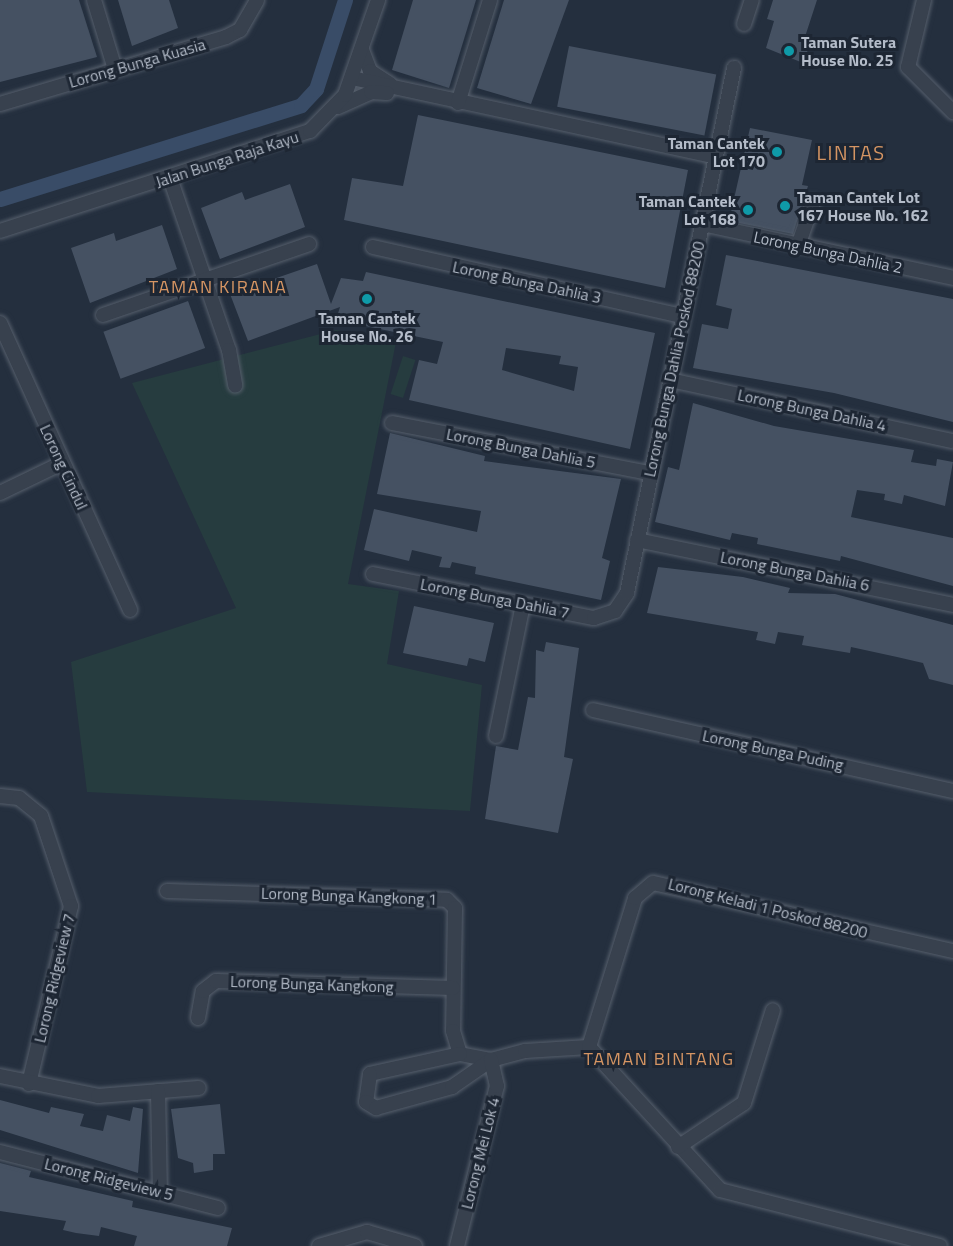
<!DOCTYPE html>
<html>
<head>
<meta charset="utf-8">
<style>
  body { margin:0 }
  #map { position:relative; width:953px; height:1246px; overflow:hidden; background:#242f3e; font-family:"Titillium Web",sans-serif }
  div>[style] { position:absolute }
  [style*='--x'] { left:calc(var(--x)*1px); top:calc(var(--y)*1px); width:calc(var(--w)*1px); rotate:calc(var(--a)*1deg) }
  .green>* { inset:0; background:#263c3f; transform-origin:0 0 }
  .canal>* { height:15px; margin:-7.5px; padding:0 7.5px; transform-origin:7.5px; border-radius:7.5px; background:#394c67 }
  .building>* { inset:0; background:#455162; transform-origin:0 0 }
  .roads { filter:drop-shadow(0 0 2px #565f6c) drop-shadow(0 0 2px #565f6c) }
  .minor>* { height:14px; margin:-7px; padding:0 7px; transform-origin:7px; border-radius:7px; background:#38414e }
  .dots>* { width:16px; height:16px; translate:-50% -50%; box-sizing:border-box; border:3px solid #1d2633; border-radius:50% }
  span { translate:-50% -50%; white-space:nowrap; text-align:center; line-height:1.15; -webkit-text-stroke:6px #1d2633; paint-order:stroke }
  .poi-label { font-size:16px; color:#b4bcc9; font-weight:700 }
  .left { translate:0 -50%; text-align:left }
  .right { translate:-100% -50%; text-align:right }
  .street-label { font-size:16px; color:#b4bcc9 }
  .neighbourhood-label { font-size:18px; color:#d59563; letter-spacing:1.5px }
  .quarter-label { font-size:20px; color:#d59563; letter-spacing:1.5px }
</style>
</head>
<body>
<div id="map">
  <div class="green">
    <div style="clip-path:polygon(336px 330px,396px 342px,348px 584px,399px 591px,387px 664px,482px 685px,470px 811px,87px 792px,71px 662px,236px 608px,132px 383px)"></div>
    <div style="left:403px;top:356px;width:13px;height:40px;rotate:18deg"></div>
  </div>
  <div class="canal">
    <div style="--x:0;--y:199;--w:315;--a:-17.3"></div>
    <div style="--x:301;--y:105;--w:22;--a:-47"></div>
    <div style="--x:316;--y:89;--w:94;--a:-72"></div>
  </div>
  <div class="building">
    <div style="clip-path:polygon(0 0,79px 0,97px 57px,0 82px)"></div>
    <div style="clip-path:polygon(118px 0,169px 0,178px 28px,132px 46px)"></div>
    <div style="clip-path:polygon(413px 0,476px 0,449px 88px,392px 70px)"></div>
    <div style="clip-path:polygon(504px 0,569px 0,531px 104px,477px 88px)"></div>
    <div style="clip-path:polygon(773px 0,817px 0,802px 46px,809px 47px,803px 63px,766px 48px,774px 21px,767px 19px)"></div>
    <div style="left:569px;top:46px;width:150px;height:62px;rotate:11deg"></div>
    <div style="clip-path:polygon(418px 115px,688px 170px,665px 288px,344px 220px,352px 178px,403px 186px)"></div>
    <div style="clip-path:polygon(750px 128px,812px 140px,802px 185px,808px 186px,793px 234px,729px 221px)"></div>
    <div style="clip-path:polygon(290px 184px,305px 227px,220px 259px,201px 208px,242px 192px,245px 200px)"></div>
    <div style="clip-path:polygon(162px 225px,177px 269px,90px 303px,71px 248px,114px 233px,116px 241px)"></div>
    <div style="clip-path:polygon(726px 255px,953px 299px,953px 422px,834px 393px,693px 368px,702px 324px,728px 329px,732px 309px,716px 305px)"></div>
    <div style="clip-path:polygon(evenodd,317px 264px,331px 304px,341px 278px,363px 281px,366px 272px,655px 333px,630px 449px,409px 400px,419px 360px,437px 364px,443px 342px,336px 320px,340px 307px,248px 341px,230px 294px,317px 264px,506px 348px,561px 356px,559px 364px,578px 367px,574px 391px,502px 370px,506px 348px)"></div>
    <div style="left:188px;top:301px;width:50px;height:90px;rotate:70deg"></div>
    <div style="clip-path:polygon(693px 403px,774px 426px,914px 450px,911px 462px,936px 466px,937px 459px,953px 462px,945px 506px,904px 495px,902px 504px,884px 500px,885px 494px,857px 490px,851px 517px,953px 538px,953px 586px,841px 556px,840px 561px,757px 544px,758px 538px,732px 533px,730px 540px,655px 522px,668px 467px,679px 470px)"></div>
    <div style="clip-path:polygon(390px 433px,485px 456px,484px 461px,621px 479px,602px 558px,610px 561px,601px 600px,475px 574px,476px 567px,452px 562px,450px 568px,439px 567px,442px 557px,412px 550px,409px 561px,364px 550px,374px 509px,477px 532px,481px 511px,377px 494px)"></div>
    <div style="clip-path:polygon(658px 567px,743px 577px,790px 588px,788px 593px,835px 594px,953px 625px,953px 685px,929px 679px,923px 663px,897px 657px,851px 647px,850px 653px,802px 645px,804px 636px,778px 632px,775px 644px,756px 640px,758px 632px,647px 613px)"></div>
    <div style="clip-path:polygon(414px 606px,494px 623px,485px 662px,469px 658px,467px 666px,403px 653px)"></div>
    <div style="clip-path:polygon(546px 642px,579px 648px,564px 757px,573px 759px,558px 833px,485px 819px,496px 746px,518px 750px,528px 697px,535px 698px,536px 650px,544px 652px)"></div>
    <div style="clip-path:polygon(0 1100px,49px 1113px,51px 1107px,84px 1114px,80px 1126px,103px 1131px,107px 1115px,130px 1121px,133px 1107px,143px 1109px,138px 1173px,0 1130px)"></div>
    <div style="clip-path:polygon(220px 1104px,225px 1154px,213px 1154px,213px 1170px,194px 1173px,193px 1163px,178px 1158px,171px 1109px)"></div>
    <div style="clip-path:polygon(0 1163px,31px 1171px,29px 1177px,133px 1201px,132px 1207px,232px 1228px,227px 1246px,134px 1246px,137px 1236px,101px 1227px,99px 1236px,76px 1233px,63px 1230px,66px 1221px,0 1211px)"></div>
  </div>
  <div class="roads">
    <div class="minor">
      <div style="--x:94;--y:0;--w:72;--a:73.1"></div>
      <div style="--x:924;--y:0;--w:69;--a:103.4"></div>
      <div style="--x:908;--y:67;--w:64;--a:45"></div>
      <div style="--x:744;--y:24;--w:25;--a:-72"></div>
      <div style="--x:362;--y:50;--w:22;--a:69"></div>
      <div style="--x:370;--y:71;--w:24;--a:33"></div>
      <div style="--x:352;--y:78;--w:372;--a:12.2"></div>
      <div style="--x:458;--y:103;--w:108;--a:-72.7"></div>
      <div style="--x:0;--y:104;--w:236;--a:-16.5"></div>
      <div style="--x:226;--y:37;--w:16;--a:-27"></div>
      <div style="--x:240;--y:30;--w:34;--a:-60"></div>
      <div style="--x:338;--y:107;--w:36;--a:-24"></div>
      <div style="--x:371;--y:92;--w:16;--a:4"></div>
      <div style="--x:170;--y:178;--w:182;--a:71.1"></div>
      <div style="--x:229;--y:350;--w:36;--a:80"></div>
      <div style="--x:702;--y:224;--w:257;--a:12.1"></div>
      <div style="--x:0;--y:231;--w:326;--a:-17.9"></div>
      <div style="--x:310;--y:131;--w:50;--a:-45.8"></div>
      <div style="--x:345;--y:95;--w:101;--a:-70.8"></div>
      <div style="--x:798;--y:246;--w:46;--a:-70.8"></div>
      <div style="--x:373;--y:247;--w:317;--a:12.6"></div>
      <div style="--x:103;--y:315;--w:218;--a:-19"></div>
      <div style="--x:0;--y:323;--w:315;--a:65.6"></div>
      <div style="--x:670;--y:380;--w:289;--a:12.2"></div>
      <div style="--x:392;--y:423;--w:263;--a:11"></div>
      <div style="--x:0;--y:493;--w:69;--a:-25.8"></div>
      <div style="--x:637;--y:540;--w:323;--a:11.6"></div>
      <div style="--x:373;--y:574;--w:225;--a:11.3"></div>
      <div style="--x:594;--y:618;--w:22;--a:-18"></div>
      <div style="--x:615;--y:611;--w:22;--a:-56"></div>
      <div style="--x:627;--y:593;--w:536;--a:-78.48"></div>
      <div style="--x:593;--y:710;--w:369;--a:12.7"></div>
      <div style="--x:496;--y:736;--w:134;--a:-78.4"></div>
      <div style="--x:0;--y:796;--w:19;--a:6"></div>
      <div style="--x:19;--y:798;--w:28;--a:39"></div>
      <div style="--x:41;--y:816;--w:95;--a:71.6"></div>
      <div style="--x:71;--y:906;--w:183;--a:103.3"></div>
      <div style="--x:167;--y:891;--w:280;--a:1.8"></div>
      <div style="--x:447;--y:900;--w:11;--a:45"></div>
      <div style="--x:455;--y:908;--w:123;--a:90.9"></div>
      <div style="--x:453;--y:1031;--w:24;--a:73"></div>
      <div style="--x:460;--y:1054;--w:32;--a:11"></div>
      <div style="--x:491;--y:1060;--w:35;--a:-15"></div>
      <div style="--x:525;--y:1051;--w:64;--a:-3.6"></div>
      <div style="--x:589;--y:1047;--w:194;--a:47.5"></div>
      <div style="--x:720;--y:1190;--w:227;--a:14.3"></div>
      <div style="--x:198;--y:1018;--w:27;--a:-80"></div>
      <div style="--x:203;--y:991;--w:16;--a:-38"></div>
      <div style="--x:216;--y:981;--w:237;--a:1.7"></div>
      <div style="--x:589;--y:1047;--w:156;--a:-72.8"></div>
      <div style="--x:635;--y:898;--w:23;--a:-40"></div>
      <div style="--x:653;--y:883;--w:308;--a:12.8"></div>
      <div style="--x:460;--y:1054;--w:92;--a:167.5"></div>
      <div style="--x:370;--y:1074;--w:28;--a:98"></div>
      <div style="--x:366;--y:1102;--w:12;--a:31"></div>
      <div style="--x:376;--y:1108;--w:79;--a:-15.4"></div>
      <div style="--x:452;--y:1087;--w:47;--a:-34.7"></div>
      <div style="--x:0;--y:1076;--w:100;--a:11.5"></div>
      <div style="--x:98;--y:1096;--w:101;--a:-4.5"></div>
      <div style="--x:158;--y:1091;--w:101;--a:88.9"></div>
      <div style="--x:678;--y:1147;--w:79;--a:-33.7"></div>
      <div style="--x:744;--y:1103;--w:97;--a:-72.7"></div>
      <div style="--x:0;--y:1152;--w:225;--a:14.4"></div>
      <div style="--x:319;--y:1246;--w:50;--a:-16.3"></div>
      <div style="--x:367;--y:1232;--w:50;--a:16.3"></div>
      <div style="--x:457;--y:1246;--w:165;--a:-76"></div>
      <div style="--x:497;--y:1086;--w:27;--a:-103"></div>
    </div>
  </div>
  <div class="dots">
    <div style="left:789px;top:51px;background:#0f9aa8"></div>
    <div style="left:777px;top:152px;background:#0f9aa8"></div>
    <div style="left:785px;top:206px;background:#0f9aa8"></div>
    <div style="left:748px;top:210px;background:#0f9aa8"></div>
    <div style="left:367px;top:299px;background:#0f9aa8"></div>
  </div>
  <div class="poi-label">
    <span class="left" style="left:801px;top:51px">Taman Sutera<br>House No. 25</span>
    <span class="right" style="left:765px;top:152px">Taman Cantek<br>Lot 170</span>
    <span class="left" style="left:797px;top:206px">Taman Cantek Lot<br>167 House No. 162</span>
    <span class="right" style="left:736px;top:210px">Taman Cantek<br>Lot 168</span>
    <span style="left:367px;top:327px">Taman Cantek<br>House No. 26</span>
  </div>
  <div class="street-label">
    <span style="left:137px;top:63px;rotate:-16deg">Lorong Bunga Kuasia</span>
    <span style="left:227px;top:159px;rotate:-18deg">Jalan Bunga Raja Kayu</span>
    <span style="left:828px;top:252px;rotate:12deg">Lorong Bunga Dahlia 2</span>
    <span style="left:527px;top:282px;rotate:12deg">Lorong Bunga Dahlia 3</span>
    <span style="left:674px;top:359px;rotate:-78deg">Lorong Bunga Dahlia Poskod 88200</span>
    <span style="left:812px;top:410px;rotate:12deg">Lorong Bunga Dahlia 4</span>
    <span style="left:521px;top:448px;rotate:11deg">Lorong Bunga Dahlia 5</span>
    <span style="left:64px;top:467px;rotate:65deg">Lorong Cindul</span>
    <span style="left:795px;top:571px;rotate:11deg">Lorong Bunga Dahlia 6</span>
    <span style="left:495px;top:598px;rotate:11deg">Lorong Bunga Dahlia 7</span>
    <span style="left:773px;top:750px;rotate:12deg">Lorong Bunga Puding</span>
    <span style="left:349px;top:896px;rotate:2deg">Lorong Bunga Kangkong 1</span>
    <span style="left:768px;top:908px;rotate:14deg">Lorong Keladi 1 Poskod 88200</span>
    <span style="left:54px;top:978px;rotate:-77deg">Lorong Ridgeview 7</span>
    <span style="left:312px;top:984px;rotate:2deg">Lorong Bunga Kangkong</span>
    <span style="left:480px;top:1153px;rotate:-76deg">Lorong Mei Lok 4</span>
    <span style="left:109px;top:1179px;rotate:14deg">Lorong Ridgeview 5</span>
  </div>
  <div class="neighbourhood-label">
    <span style="left:218px;top:287px">TAMAN KIRANA</span>
    <span style="left:659px;top:1059px">TAMAN BINTANG</span>
  </div>
  <div class="quarter-label">
    <span style="left:851px;top:152px">LINTAS</span>
  </div>
</div>
</body>
</html>
